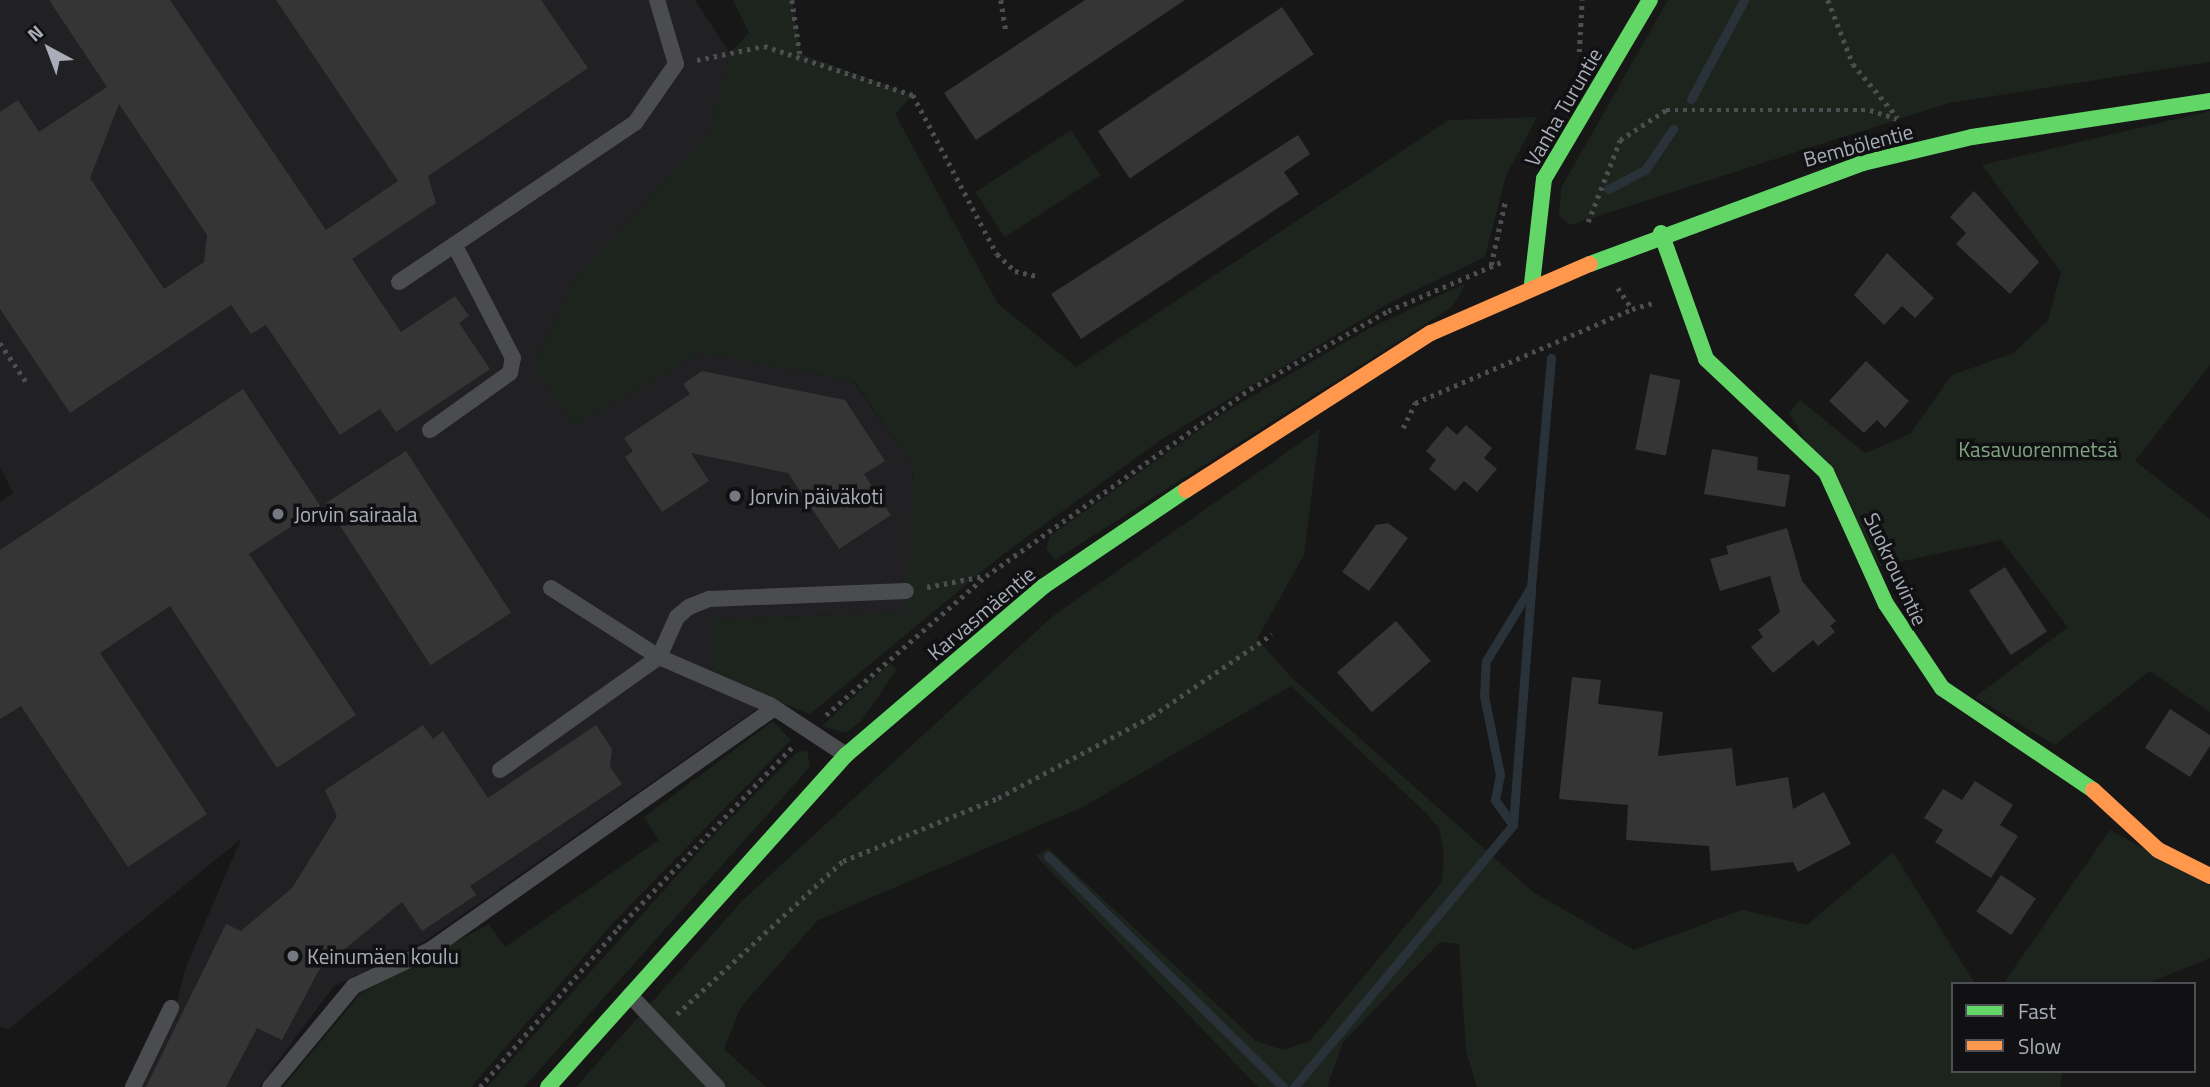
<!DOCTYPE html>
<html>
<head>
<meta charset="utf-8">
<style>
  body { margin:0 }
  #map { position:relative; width:2210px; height:1087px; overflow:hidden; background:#171717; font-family:"Titillium Web",sans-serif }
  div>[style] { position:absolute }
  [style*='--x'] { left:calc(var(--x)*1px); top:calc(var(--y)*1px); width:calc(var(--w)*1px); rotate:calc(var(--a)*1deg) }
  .built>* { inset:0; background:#212123 }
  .green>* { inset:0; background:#1d241e; transform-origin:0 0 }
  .stream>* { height:9px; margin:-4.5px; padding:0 4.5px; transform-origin:4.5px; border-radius:4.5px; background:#2a3239 }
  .building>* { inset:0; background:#353536; transform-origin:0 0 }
  .path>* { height:4.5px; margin-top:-2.25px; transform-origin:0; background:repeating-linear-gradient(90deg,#4d4e52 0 3.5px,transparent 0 8.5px) }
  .lane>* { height:16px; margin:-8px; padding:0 8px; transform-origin:8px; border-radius:8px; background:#4b4c50 }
  .fast>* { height:16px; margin:-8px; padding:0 8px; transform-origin:8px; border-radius:8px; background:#63d668 }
  .slow>* { height:16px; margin:-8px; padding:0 8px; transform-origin:8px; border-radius:8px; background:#ff974d }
  .dots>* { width:19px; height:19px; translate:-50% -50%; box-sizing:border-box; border:4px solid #111113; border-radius:50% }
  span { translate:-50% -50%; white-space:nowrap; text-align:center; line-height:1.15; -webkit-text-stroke:7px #111113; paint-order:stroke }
  .street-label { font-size:21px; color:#a8adb8 }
  .park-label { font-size:21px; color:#7fa381 }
  .poi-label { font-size:21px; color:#a8adb8 }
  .left { translate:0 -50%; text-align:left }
  .legend { position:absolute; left:1951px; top:982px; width:245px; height:91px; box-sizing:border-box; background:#111113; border:2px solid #4d4f55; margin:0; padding:9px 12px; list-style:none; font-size:21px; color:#a8adb8 }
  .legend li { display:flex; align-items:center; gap:14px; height:35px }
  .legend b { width:35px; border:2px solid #4d4f55 }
  .north { position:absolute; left:14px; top:14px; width:70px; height:70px; -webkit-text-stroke:5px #111113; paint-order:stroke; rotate:319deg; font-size:19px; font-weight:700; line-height:28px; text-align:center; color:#a8adb8 }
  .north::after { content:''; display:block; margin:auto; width:24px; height:32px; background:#a8adb8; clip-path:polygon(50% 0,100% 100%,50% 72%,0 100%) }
</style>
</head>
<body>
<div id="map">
  <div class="built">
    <div style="clip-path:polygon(0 0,695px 0,730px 53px,708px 135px,574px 280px,534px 367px,573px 425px,701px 353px,853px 381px,913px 466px,907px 613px,713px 619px,771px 699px,422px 943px,334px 986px,259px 1087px,138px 1087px,175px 1012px,185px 969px,241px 839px,9px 1029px,0 1027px,0 502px,13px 493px,0 467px)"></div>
  </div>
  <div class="green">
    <div style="clip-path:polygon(733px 0,792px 0,801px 54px,913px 95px,895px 114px,998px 304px,1076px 367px,1449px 120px,1537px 117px,1506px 176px,1485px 257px,1391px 302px,1162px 439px,998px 558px,810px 714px,713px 676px,712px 619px,906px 613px,913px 466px,854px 381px,701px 353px,573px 425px,534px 367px,574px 280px,708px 135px,730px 53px,749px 33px)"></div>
    <div style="clip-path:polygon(1668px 0,2210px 0,2210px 62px,1949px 103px,1570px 225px,1559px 216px,1561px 188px)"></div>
    <div style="clip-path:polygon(2210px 111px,2210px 365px,2135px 461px,2210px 519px,2210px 712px,2150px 671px,2055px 745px,1975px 697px,2068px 627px,2001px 540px,1880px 566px,1789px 413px,1800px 400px,1865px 453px,1910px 434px,1952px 375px,2014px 353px,2048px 320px,2061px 272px,1982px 165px)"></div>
    <div style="left:1071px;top:130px;width:54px;height:114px;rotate:57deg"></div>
    <div style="clip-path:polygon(1466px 283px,1452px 307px,1055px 560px,1046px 549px,1050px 536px,1222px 414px,1366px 330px)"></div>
    <div style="clip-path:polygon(1320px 429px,1304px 555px,1257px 639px,1292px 678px,1533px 892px,1634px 950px,1742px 910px,1807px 925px,1893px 852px,1975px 984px,1953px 984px,1953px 1071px,2063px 1071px,2060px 1087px,1477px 1087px,1466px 1050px,1459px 944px,1440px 942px,1343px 1042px,1327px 1087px,1258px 1087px,1036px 856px,1048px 848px,1256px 1041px,1283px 1050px,1310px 1041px,1442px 882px,1444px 854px,1439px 828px,1425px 812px,1291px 686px,1083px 807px,818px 920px,741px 1007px,724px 1049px,766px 1087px,576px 1087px,743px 900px,1053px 616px)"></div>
    <div style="clip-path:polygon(890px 663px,897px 669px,862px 720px,846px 733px,822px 726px)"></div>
    <div style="clip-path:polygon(773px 721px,791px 740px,613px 923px,471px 1087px,283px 1087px,361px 993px,489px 924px,505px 947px,659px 840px,644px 817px)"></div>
    <div style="clip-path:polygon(807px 750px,810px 766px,799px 779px,524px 1087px,487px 1087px,711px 838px,796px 753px)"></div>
    <div style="clip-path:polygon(2110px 830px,2210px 885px,2210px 958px,2145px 984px,2003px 984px)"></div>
  </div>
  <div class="stream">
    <div style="--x:1691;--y:99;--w:112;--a:-61.8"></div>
    <div style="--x:1608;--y:189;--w:42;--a:-27.2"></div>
    <div style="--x:1645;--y:170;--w:50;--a:-55.7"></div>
    <div style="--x:1513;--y:825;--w:237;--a:-85.6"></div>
    <div style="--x:1048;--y:856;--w:330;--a:44.5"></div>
    <div style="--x:1294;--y:1087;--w:341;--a:-50.1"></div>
    <div style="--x:1513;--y:825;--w:31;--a:-126"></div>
    <div style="--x:1495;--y:800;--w:25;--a:-79"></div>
    <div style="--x:1500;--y:775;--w:81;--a:-101.4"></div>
    <div style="--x:1484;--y:696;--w:35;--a:-87"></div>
    <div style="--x:1486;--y:661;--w:87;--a:-58.7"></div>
    <div style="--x:1531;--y:587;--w:230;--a:-85"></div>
  </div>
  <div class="building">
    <div style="clip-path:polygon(evenodd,49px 0,170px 0,326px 230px,398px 181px,276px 0,541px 0,588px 68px,428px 176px,436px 203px,352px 259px,401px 332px,455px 296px,469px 316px,459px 323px,490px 369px,396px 432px,380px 409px,340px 435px,266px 325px,251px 334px,231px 305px,70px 413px,0 309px,0 112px,18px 100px,39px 132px,107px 87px,49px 0,119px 104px,207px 235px,204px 262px,164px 289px,90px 178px,119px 104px)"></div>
    <div style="clip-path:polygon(1085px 0,1185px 0,976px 140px,944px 93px)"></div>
    <div style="left:1282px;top:7px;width:57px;height:222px;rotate:56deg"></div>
    <div style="clip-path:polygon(1298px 135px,1310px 154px,1284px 172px,1299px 194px,1081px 339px,1051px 294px)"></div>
    <div style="clip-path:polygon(1974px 191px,2039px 262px,2010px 294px,1956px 244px,1966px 233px,1950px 217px)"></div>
    <div style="clip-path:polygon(1887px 253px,1934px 298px,1915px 318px,1902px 306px,1884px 325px,1854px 295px)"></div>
    <div style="clip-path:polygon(1866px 361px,1909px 401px,1885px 428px,1877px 420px,1864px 433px,1829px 401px)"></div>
    <div style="clip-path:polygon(702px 371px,845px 400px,885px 461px,864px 474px,891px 515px,839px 549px,788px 473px,691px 453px,709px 481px,662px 512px,625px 457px,633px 451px,624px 438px,690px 394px,683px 384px)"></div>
    <div style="left:1650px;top:374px;width:31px;height:77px;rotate:11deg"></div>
    <div style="clip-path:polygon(243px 389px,321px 507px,249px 554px,356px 715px,277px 768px,170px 606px,100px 653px,207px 814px,128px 867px,21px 706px,0 719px,0 550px)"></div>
    <div style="clip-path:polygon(1466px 425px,1492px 448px,1484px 458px,1497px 469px,1477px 492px,1464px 481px,1455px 491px,1429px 469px,1436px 460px,1426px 451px,1447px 426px,1457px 435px)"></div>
    <div style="clip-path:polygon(1712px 449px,1758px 457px,1757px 470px,1790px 475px,1785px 507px,1704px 494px)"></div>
    <div style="left:406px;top:451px;width:193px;height:96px;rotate:57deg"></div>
    <div style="clip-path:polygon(1388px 523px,1408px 538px,1369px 591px,1342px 572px,1376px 525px)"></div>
    <div style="clip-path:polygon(1787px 528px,1802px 581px,1836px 621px,1830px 626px,1835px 632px,1818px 646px,1813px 640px,1773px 673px,1751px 647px,1763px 637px,1758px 630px,1780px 612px,1770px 576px,1720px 591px,1710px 559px,1728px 554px,1726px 546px)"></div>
    <div style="left:2005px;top:567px;width:77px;height:43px;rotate:57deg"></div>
    <div style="left:1396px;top:621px;width:53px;height:78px;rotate:49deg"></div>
    <div style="clip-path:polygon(1572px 677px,1601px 680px,1598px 704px,1663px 712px,1658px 756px,1732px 748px,1736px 786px,1788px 777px,1793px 809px,1824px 792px,1851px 844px,1798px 872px,1793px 862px,1711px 871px,1709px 846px,1626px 840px,1628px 805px,1559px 799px)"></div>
    <div style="clip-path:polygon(2170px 709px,2210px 735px,2210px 746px,2190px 777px,2145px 748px)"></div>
    <div style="clip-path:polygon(423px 725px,433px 739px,443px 731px,488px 798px,596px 725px,612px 749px,610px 767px,622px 784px,470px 886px,476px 895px,422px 931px,402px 902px,319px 970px,282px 1040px,257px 1028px,226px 1087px,146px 1087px,226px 924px,241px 931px,292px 888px,337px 816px,325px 790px)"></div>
    <div style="clip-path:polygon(1975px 781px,2013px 805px,2000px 825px,2018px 836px,1991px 878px,1935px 842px,1943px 830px,1924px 818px,1943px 789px,1962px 800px)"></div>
    <div style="left:2001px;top:875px;width:42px;height:44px;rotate:34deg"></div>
  </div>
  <div class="path">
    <div style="--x:792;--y:0;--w:55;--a:81.6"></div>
    <div style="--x:1001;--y:0;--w:31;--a:81"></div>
    <div style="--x:1828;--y:0;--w:69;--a:68.7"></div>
    <div style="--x:1853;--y:64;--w:70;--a:50.2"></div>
    <div style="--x:1579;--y:52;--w:52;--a:-86.7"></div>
    <div style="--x:697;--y:60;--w:68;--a:-11.8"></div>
    <div style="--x:764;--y:46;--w:157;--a:18.2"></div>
    <div style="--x:913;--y:95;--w:180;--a:62.2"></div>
    <div style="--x:997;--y:254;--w:25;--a:43"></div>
    <div style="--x:1015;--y:271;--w:22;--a:13"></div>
    <div style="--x:1588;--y:222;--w:88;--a:-68.7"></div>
    <div style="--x:1620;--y:140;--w:55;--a:-33.1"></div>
    <div style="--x:1666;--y:110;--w:204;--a:0"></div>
    <div style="--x:1870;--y:110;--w:28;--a:18"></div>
    <div style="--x:1491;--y:265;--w:65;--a:-77.5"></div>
    <div style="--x:1618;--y:288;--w:25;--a:56"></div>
    <div style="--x:1632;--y:309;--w:22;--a:-16"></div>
    <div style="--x:0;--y:343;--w:48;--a:56"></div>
    <div style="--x:1403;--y:428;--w:28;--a:-64"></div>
    <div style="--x:1415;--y:403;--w:236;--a:-23.4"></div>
    <div style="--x:927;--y:587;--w:58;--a:-10.9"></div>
    <div style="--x:826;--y:715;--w:212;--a:-41"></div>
    <div style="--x:986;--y:576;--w:324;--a:-35.3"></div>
    <div style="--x:1250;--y:389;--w:159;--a:-29.5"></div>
    <div style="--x:1388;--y:311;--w:123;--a:-23.4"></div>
    <div style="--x:677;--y:1014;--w:226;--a:-42.7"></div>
    <div style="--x:843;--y:861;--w:167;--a:-22.1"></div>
    <div style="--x:998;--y:798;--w:174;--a:-28"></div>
    <div style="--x:1152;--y:716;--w:145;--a:-34.3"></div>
    <div style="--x:480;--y:1087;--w:211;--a:-49"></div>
    <div style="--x:618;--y:928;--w:254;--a:-46.1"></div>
  </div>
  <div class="lane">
    <div style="--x:399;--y:282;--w:285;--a:-34"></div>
    <div style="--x:635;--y:123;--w:72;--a:-55.2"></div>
    <div style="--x:676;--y:64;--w:67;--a:-106.5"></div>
    <div style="--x:430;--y:430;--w:98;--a:-35.5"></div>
    <div style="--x:510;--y:373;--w:15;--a:-79"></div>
    <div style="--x:513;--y:358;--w:126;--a:-117.4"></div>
    <div style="--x:551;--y:588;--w:128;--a:32.6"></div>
    <div style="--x:659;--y:657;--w:121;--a:23.4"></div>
    <div style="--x:770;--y:705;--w:91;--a:33.3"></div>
    <div style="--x:500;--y:770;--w:195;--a:-35.4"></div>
    <div style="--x:659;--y:657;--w:44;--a:-65.8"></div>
    <div style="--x:677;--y:617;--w:16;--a:-40"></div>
    <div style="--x:689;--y:607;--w:22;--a:-22"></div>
    <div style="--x:709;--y:599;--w:197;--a:-2.3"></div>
    <div style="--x:630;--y:995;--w:127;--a:46.6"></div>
    <div style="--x:133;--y:1087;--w:88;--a:-64.3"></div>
    <div style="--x:270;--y:1087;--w:131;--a:-50.3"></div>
    <div style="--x:354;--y:986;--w:84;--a:-25.3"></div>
    <div style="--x:430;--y:950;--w:421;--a:-35.1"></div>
  </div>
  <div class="fast">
    <div style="--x:1661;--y:233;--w:134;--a:70.3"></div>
    <div style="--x:1706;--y:359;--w:165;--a:43.3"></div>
    <div style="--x:1826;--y:472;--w:145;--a:65.6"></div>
    <div style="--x:1886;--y:604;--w:101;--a:56.3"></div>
    <div style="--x:1942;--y:688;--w:182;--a:34"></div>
    <div style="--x:1590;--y:264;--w:291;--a:-20.3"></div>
    <div style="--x:1863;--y:163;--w:112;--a:-13.4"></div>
    <div style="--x:1972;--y:137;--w:241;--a:-8.6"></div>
    <div style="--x:1532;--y:284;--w:106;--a:-83.5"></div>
    <div style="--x:1544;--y:179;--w:208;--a:-59.4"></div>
    <div style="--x:548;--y:1087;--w:446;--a:-48.1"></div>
    <div style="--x:846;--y:755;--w:260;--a:-40.5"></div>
    <div style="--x:1044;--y:586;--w:171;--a:-34.1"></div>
  </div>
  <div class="slow">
    <div style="--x:1186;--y:490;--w:291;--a:-32.7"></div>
    <div style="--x:1431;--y:333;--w:173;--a:-23.5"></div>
    <div style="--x:2093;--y:790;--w:88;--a:42.7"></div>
    <div style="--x:2158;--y:850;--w:58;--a:26.6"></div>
  </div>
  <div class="dots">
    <div style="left:735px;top:496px;background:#757880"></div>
    <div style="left:278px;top:514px;background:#757880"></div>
    <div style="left:293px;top:956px;background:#757880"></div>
  </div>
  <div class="street-label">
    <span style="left:1563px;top:107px;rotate:-60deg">Vanha Turuntie</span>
    <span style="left:1858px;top:145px;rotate:-15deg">Bembölentie</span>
    <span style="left:1896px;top:569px;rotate:65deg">Suokrouvintie</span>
    <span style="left:981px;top:613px;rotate:-40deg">Karvasmäentie</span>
  </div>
  <div class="park-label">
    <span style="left:2038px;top:449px">Kasavuorenmetsä</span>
  </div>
  <div class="poi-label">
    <span class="left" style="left:749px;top:496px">Jorvin päiväkoti</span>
    <span class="left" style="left:294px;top:514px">Jorvin sairaala</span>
    <span class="left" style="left:307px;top:956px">Keinumäen koulu</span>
  </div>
  <ul class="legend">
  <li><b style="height:9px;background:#63d668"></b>Fast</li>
  <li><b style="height:9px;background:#ff974d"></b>Slow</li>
  </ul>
  <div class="north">N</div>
</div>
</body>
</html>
